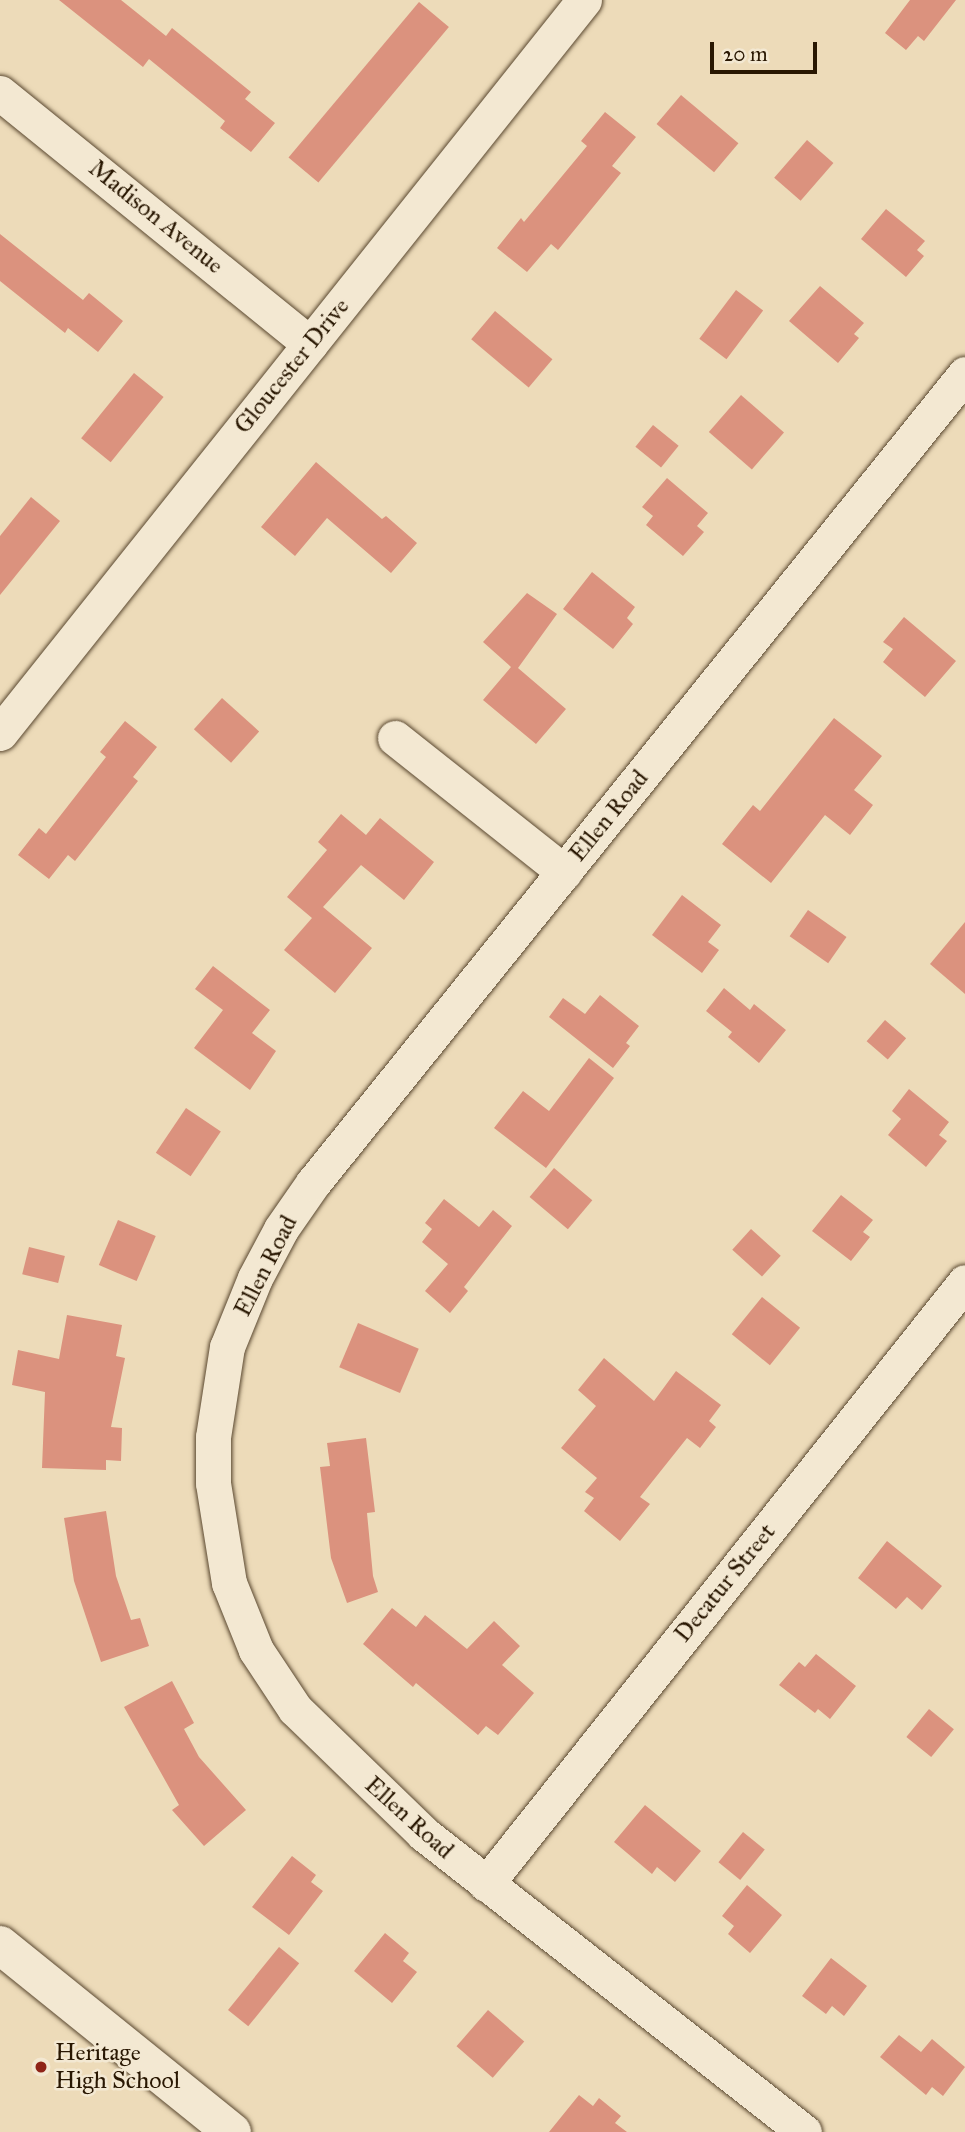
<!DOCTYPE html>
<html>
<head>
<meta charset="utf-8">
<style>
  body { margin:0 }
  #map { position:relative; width:965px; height:2132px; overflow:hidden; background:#eddbb9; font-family:"IM FELL Great Primer",serif }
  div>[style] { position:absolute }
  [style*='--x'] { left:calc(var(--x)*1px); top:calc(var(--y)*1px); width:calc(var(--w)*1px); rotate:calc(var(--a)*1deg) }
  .building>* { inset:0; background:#db927e; transform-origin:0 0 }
  .roads { filter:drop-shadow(0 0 2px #5a4830) drop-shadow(0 0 2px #5a4830) }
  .minor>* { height:35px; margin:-17.5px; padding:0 17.5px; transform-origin:17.5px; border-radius:17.5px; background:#f3e8d2 }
  .tertiary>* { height:38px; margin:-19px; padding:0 19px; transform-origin:19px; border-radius:19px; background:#f3e8d2 }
  .dots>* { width:19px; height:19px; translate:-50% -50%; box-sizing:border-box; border:4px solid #f3e8d2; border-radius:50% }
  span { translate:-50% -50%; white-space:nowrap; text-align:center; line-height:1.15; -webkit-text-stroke:5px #f3e8d2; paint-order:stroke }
  .street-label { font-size:24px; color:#291702 }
  .poi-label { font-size:24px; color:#291702 }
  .left { translate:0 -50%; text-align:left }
  .scale { position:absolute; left:710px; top:42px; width:107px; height:32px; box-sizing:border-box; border:4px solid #291702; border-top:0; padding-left:9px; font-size:21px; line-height:24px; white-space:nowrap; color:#291702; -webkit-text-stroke:5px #f3e8d2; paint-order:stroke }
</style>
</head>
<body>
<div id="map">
  <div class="building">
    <div style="clip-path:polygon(59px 0,121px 0,166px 36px,172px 28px,251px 92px,245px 99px,275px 123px,251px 152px,220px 128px,225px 121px,149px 59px,143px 67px)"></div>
    <div style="clip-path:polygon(910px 0,956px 0,924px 41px,918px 36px,906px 50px,885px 33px)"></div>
    <div style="left:419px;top:2px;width:39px;height:203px;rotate:40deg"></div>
    <div style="left:681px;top:95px;width:75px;height:38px;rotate:40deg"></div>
    <div style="clip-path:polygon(605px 112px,636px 137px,612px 166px,621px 173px,558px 250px,551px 244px,527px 272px,497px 248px,521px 218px,524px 222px,587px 146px,581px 141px)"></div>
    <div style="left:807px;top:140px;width:35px;height:50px;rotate:41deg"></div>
    <div style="clip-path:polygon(886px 209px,925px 241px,917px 250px,924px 256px,906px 277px,861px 239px)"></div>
    <div style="clip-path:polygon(0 234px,83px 300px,89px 293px,123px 321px,98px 352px,68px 328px,65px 333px,0 281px)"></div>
    <div style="clip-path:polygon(820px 286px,864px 323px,854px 334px,859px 338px,838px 363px,789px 321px)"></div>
    <div style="left:736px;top:290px;width:34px;height:61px;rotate:37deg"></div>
    <div style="left:495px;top:311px;width:75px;height:37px;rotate:40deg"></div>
    <div style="left:134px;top:373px;width:38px;height:84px;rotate:39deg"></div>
    <div style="left:741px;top:395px;width:57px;height:49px;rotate:41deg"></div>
    <div style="left:653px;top:425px;width:33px;height:28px;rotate:39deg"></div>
    <div style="clip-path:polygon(316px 462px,382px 519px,386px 516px,417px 543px,391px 573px,327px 518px,295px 556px,261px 527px)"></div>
    <div style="clip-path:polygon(667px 478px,708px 513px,697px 526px,704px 532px,683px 556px,646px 525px,653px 516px,642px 507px)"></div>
    <div style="clip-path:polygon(31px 497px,60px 521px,0 595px,0 536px)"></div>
    <div style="clip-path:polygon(592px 572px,635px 607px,627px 618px,633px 624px,613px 649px,563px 609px)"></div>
    <div style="clip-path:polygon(527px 593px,557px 614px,518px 668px,566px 709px,536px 744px,483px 700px,511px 667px,483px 642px)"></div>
    <div style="clip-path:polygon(904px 617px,956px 661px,925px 697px,883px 662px,893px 649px,883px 642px)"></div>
    <div style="left:222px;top:698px;width:50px;height:42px;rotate:42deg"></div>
    <div style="clip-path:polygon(834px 718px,882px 756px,854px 790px,873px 805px,850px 835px,825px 815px,771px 883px,722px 844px,753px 805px,760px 811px)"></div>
    <div style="clip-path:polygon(125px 721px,157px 747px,133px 777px,138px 781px,75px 861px,68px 855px,49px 879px,18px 855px,39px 828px,46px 834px,106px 757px,100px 752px)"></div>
    <div style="clip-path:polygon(341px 814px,366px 835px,380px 818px,434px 862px,404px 900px,361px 865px,323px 907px,372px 948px,335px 993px,284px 950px,312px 918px,287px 897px,327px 850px,318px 842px)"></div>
    <div style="clip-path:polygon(682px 895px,721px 925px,708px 942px,719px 950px,702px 973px,652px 935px)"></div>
    <div style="left:808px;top:910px;width:47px;height:32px;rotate:35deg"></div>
    <div style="clip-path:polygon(965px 922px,965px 994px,930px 964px)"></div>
    <div style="clip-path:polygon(213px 966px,270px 1010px,252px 1033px,276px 1051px,250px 1090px,194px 1048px,223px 1010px,195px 989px)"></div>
    <div style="clip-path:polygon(724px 988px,750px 1010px,754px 1004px,786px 1030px,759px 1063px,728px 1037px,732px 1032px,706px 1011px)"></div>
    <div style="clip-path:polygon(600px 995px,639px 1026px,626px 1043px,630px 1046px,613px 1068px,549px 1017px,563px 998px,585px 1014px)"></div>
    <div style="left:885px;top:1020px;width:28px;height:28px;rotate:41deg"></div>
    <div style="clip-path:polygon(589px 1058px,614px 1078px,546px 1168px,494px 1128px,523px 1091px,549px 1111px)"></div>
    <div style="clip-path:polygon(909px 1089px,949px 1122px,939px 1135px,947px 1141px,926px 1167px,888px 1135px,901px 1119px,892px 1111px)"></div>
    <div style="left:186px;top:1108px;width:42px;height:54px;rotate:34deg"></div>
    <div style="left:554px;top:1168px;width:50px;height:38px;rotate:40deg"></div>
    <div style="clip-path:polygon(841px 1195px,873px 1220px,863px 1232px,870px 1237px,851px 1261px,812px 1231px)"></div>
    <div style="clip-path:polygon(444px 1199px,479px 1227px,493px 1210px,512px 1226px,464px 1287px,468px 1291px,450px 1313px,425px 1291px,448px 1264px,422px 1242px,432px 1229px,425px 1223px)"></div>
    <div style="left:118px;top:1220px;width:41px;height:49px;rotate:23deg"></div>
    <div style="left:751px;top:1229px;width:40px;height:28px;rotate:42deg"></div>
    <div style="left:29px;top:1247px;width:37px;height:28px;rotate:14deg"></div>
    <div style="left:762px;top:1297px;width:49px;height:48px;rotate:39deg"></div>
    <div style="clip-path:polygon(67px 1315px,122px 1325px,116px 1356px,125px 1358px,111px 1427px,122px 1428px,121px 1461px,106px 1460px,106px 1470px,42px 1468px,45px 1392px,12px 1385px,18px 1350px,59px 1359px)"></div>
    <div style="left:358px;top:1323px;width:66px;height:48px;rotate:23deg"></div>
    <div style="clip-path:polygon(604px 1358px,654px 1401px,676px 1371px,721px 1405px,709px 1421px,716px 1427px,700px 1448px,687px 1438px,640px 1497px,650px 1504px,620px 1541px,584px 1511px,594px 1498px,585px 1492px,597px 1478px,561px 1448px,596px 1406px,578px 1390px)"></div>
    <div style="clip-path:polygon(366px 1438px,375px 1512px,367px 1513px,373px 1576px,378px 1592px,347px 1603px,331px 1558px,320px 1467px,330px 1466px,327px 1443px)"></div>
    <div style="clip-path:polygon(106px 1511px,116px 1576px,131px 1620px,140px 1618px,149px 1646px,101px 1662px,74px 1581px,64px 1518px)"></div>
    <div style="clip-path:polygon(887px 1541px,942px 1586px,922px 1610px,907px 1597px,896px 1609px,858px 1578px)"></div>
    <div style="clip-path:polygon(392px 1608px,416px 1627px,425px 1615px,467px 1649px,494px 1621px,520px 1646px,502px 1665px,534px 1693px,498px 1735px,486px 1726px,478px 1735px,416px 1683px,413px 1687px,363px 1644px)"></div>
    <div style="clip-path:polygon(816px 1654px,856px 1686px,830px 1719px,818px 1709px,815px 1713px,779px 1685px,799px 1662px,805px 1667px)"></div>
    <div style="clip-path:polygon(172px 1681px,194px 1723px,184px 1729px,199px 1757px,246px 1810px,204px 1846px,172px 1810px,179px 1805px,124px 1707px)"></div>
    <div style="left:929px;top:1709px;width:32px;height:36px;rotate:39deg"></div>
    <div style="clip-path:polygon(645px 1805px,701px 1851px,675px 1882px,657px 1867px,652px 1874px,614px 1842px)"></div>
    <div style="left:743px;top:1832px;width:28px;height:39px;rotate:39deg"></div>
    <div style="clip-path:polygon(292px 1856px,316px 1875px,311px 1882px,323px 1891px,289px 1935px,252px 1907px)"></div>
    <div style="clip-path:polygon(747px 1885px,782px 1915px,750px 1953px,728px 1934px,734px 1926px,722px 1916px)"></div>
    <div style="clip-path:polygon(385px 1933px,409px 1953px,403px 1961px,417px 1972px,392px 2003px,354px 1971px)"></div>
    <div style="left:279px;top:1947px;width:26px;height:81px;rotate:39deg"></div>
    <div style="clip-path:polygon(831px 1958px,867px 1986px,844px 2016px,832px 2006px,826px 2014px,802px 1996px)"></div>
    <div style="left:488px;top:2010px;width:48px;height:48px;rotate:41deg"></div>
    <div style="clip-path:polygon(899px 2035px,921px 2052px,932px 2039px,965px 2067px,943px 2096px,932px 2087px,926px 2095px,880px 2057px)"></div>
    <div style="clip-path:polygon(579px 2095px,593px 2106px,599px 2098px,621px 2116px,615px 2123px,627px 2132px,549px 2132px)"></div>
  </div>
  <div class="roads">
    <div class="minor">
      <div style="--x:0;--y:93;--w:399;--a:39"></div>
      <div style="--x:0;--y:733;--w:937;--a:-51.45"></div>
      <div style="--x:395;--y:738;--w:216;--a:38.4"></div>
      <div style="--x:486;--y:1884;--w:769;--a:-51.49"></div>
      <div style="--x:804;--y:2132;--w:484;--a:-141.9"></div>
      <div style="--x:423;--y:1833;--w:178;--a:-135.9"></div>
      <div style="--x:295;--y:1709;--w:71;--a:-123.5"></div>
      <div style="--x:256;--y:1650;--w:72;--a:-111.9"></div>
      <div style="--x:229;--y:1583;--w:101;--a:-99.1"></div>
      <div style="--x:213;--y:1483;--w:46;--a:-90"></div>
      <div style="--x:213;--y:1437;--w:91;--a:-81.2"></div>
      <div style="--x:227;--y:1347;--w:74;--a:-67.9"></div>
      <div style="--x:255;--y:1278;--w:55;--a:-62"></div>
      <div style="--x:281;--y:1229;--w:56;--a:-55.2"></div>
      <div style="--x:313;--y:1183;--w:1039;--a:-51.13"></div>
    </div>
    <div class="tertiary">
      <div style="--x:0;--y:1945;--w:298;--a:38.9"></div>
    </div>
  </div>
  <div class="dots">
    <div style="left:41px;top:2067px;background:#8f2418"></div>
  </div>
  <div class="street-label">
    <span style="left:156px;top:217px;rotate:39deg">Madison Avenue</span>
    <span style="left:292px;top:366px;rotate:-51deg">Gloucester Drive</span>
    <span style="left:609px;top:816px;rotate:-51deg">Ellen Road</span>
    <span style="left:266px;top:1266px;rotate:-63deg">Ellen Road</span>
    <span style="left:725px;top:1583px;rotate:-51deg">Decatur Street</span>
    <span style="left:409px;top:1818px;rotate:42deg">Ellen Road</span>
  </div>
  <div class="poi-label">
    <span class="left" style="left:55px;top:2067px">Heritage<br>High School</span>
  </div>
  <div class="scale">20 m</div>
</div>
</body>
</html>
